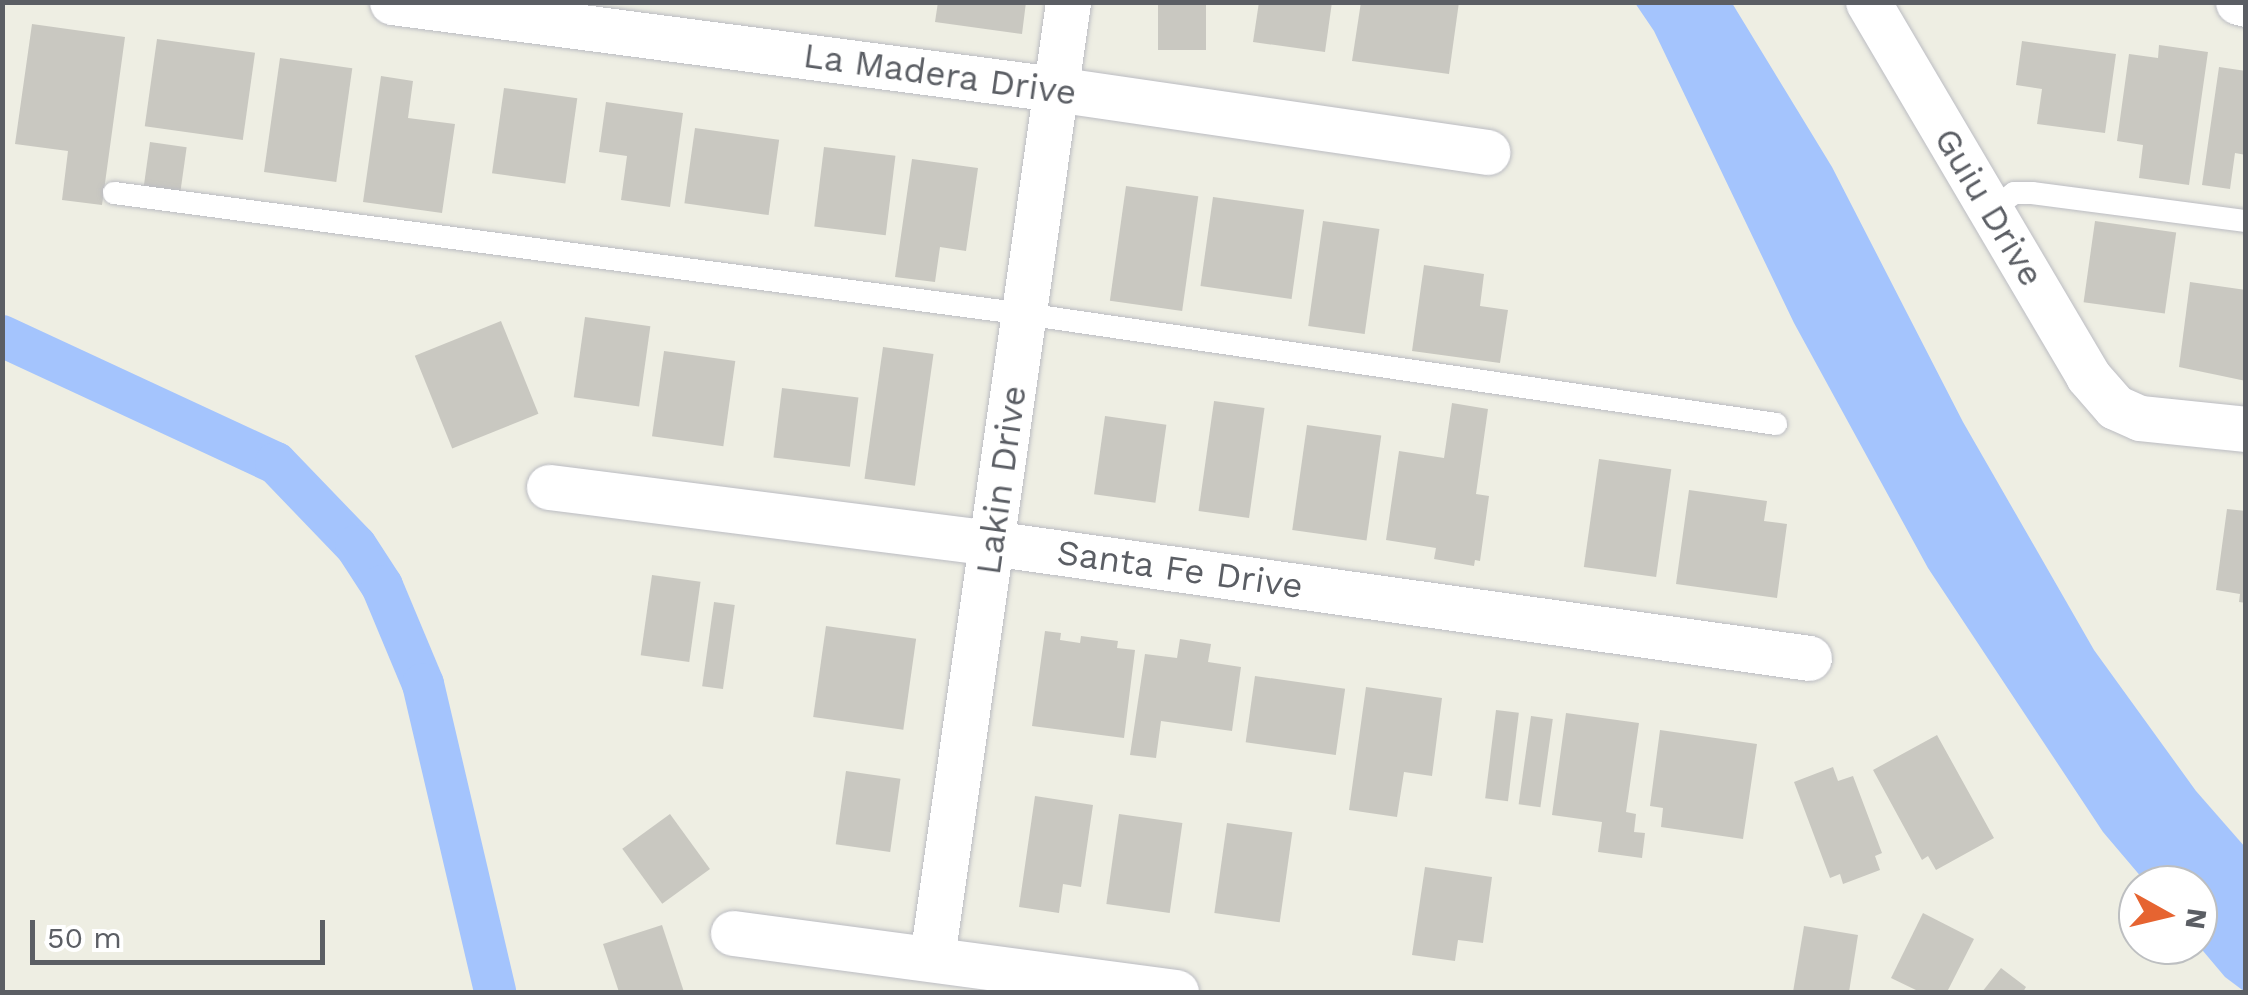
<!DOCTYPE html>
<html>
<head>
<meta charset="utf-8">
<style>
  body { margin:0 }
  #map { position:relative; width:2248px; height:995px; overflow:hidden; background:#eeeee3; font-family:"Work Sans",sans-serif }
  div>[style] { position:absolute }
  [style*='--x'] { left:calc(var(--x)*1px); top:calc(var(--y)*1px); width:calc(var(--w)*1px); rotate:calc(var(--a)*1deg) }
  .water>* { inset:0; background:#a4c4fd }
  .canal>* { height:42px; margin:-21px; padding:0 21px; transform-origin:21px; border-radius:21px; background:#a4c4fd }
  .building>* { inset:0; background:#c9c8c1; transform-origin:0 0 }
  .roads { filter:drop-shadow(0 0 2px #bbbcc2) drop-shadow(0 0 2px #bbbcc2) }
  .lane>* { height:22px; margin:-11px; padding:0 11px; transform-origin:11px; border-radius:11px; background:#fff }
  .street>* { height:45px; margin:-22.5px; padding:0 22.5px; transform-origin:22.5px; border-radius:22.5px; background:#fff }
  span { translate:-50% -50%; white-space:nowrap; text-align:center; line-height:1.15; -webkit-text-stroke:10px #fff; paint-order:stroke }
  .street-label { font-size:35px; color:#5b5e64 }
  .frame { position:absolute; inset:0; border:5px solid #5b5e64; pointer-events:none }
  .north { position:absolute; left:2118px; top:865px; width:100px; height:100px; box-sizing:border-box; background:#fff; border:2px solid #bdbfc1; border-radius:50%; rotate:98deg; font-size:28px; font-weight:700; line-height:40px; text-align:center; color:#5b5e64 }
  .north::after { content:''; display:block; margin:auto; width:35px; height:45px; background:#e66431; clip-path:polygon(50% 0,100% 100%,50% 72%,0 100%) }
  .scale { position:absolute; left:30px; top:920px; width:295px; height:45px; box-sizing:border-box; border:5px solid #5b5e64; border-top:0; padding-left:12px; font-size:30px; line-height:35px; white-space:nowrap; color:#5b5e64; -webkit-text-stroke:8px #fff; paint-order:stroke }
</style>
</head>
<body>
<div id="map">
  <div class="water">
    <div style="clip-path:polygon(1635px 3px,1732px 3px,1832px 167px,1963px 422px,2094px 650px,2196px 791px,2245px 847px,2245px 992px,2225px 977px,2198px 945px,2198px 885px,2148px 885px,2103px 832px,1928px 568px,1794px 323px,1654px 31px)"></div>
  </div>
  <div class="canal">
    <div style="--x:2;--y:336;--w:302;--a:24.9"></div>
    <div style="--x:276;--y:463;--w:115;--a:46.1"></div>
    <div style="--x:356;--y:546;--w:48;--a:57"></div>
    <div style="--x:382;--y:586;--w:106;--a:67.3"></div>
    <div style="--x:423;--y:684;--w:316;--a:76.8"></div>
  </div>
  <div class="building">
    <div style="clip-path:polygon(938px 2px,1026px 2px,1022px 34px,935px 22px)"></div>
    <div style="left:1158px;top:2px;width:48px;height:48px"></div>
    <div style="clip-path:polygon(1259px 2px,1332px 2px,1325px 52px,1253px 42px)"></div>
    <div style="clip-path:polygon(1361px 2px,1459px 2px,1449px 74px,1352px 61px)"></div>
    <div style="clip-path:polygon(32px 24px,125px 37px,102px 205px,62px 200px,68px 151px,15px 144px)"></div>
    <div style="left:157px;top:39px;width:99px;height:88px;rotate:8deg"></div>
    <div style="clip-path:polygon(2022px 41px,2116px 54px,2105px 133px,2037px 124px,2042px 89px,2016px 85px)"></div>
    <div style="clip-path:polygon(2159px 45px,2208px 52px,2189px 185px,2139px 178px,2143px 145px,2117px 141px,2129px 54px,2158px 58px)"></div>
    <div style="left:280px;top:58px;width:73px;height:115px;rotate:8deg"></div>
    <div style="clip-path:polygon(2219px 67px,2246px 71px,2246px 155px,2235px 153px,2230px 189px,2202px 185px)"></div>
    <div style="clip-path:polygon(381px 76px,413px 81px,408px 118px,455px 124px,442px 213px,363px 202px)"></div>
    <div style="left:504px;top:88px;width:74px;height:86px;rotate:8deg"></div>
    <div style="clip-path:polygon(606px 102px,683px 113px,670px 207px,621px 200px,627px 156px,599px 152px)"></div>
    <div style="left:695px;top:128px;width:85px;height:76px;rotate:8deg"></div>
    <div style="left:150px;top:142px;width:37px;height:52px;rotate:8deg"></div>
    <div style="left:824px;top:147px;width:72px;height:80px;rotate:7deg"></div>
    <div style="clip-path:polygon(912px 159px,978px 168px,966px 251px,940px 247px,935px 282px,895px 277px)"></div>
    <div style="left:1126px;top:186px;width:73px;height:116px;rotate:8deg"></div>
    <div style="left:1213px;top:197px;width:92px;height:90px;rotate:8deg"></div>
    <div style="left:1323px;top:221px;width:57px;height:106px;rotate:8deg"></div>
    <div style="left:2095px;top:221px;width:82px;height:82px;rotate:8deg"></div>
    <div style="clip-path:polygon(1424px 265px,1484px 274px,1480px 306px,1508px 310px,1500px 363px,1412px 351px)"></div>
    <div style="clip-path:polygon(2190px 282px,2246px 290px,2246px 381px,2179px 367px)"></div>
    <div style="left:585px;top:317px;width:66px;height:81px;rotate:8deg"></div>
    <div style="left:501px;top:321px;width:100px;height:93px;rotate:68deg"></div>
    <div style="left:883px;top:347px;width:51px;height:133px;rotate:8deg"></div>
    <div style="left:664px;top:351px;width:72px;height:86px;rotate:8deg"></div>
    <div style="left:782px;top:388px;width:77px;height:70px;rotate:7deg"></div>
    <div style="left:1214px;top:401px;width:51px;height:111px;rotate:8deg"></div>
    <div style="clip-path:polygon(1452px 403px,1488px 409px,1476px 494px,1489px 496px,1480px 561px,1475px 560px,1474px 566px,1434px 559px,1436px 548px,1386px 540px,1399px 451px,1444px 458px)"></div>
    <div style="left:1105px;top:416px;width:62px;height:79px;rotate:8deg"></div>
    <div style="left:1307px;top:425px;width:75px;height:106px;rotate:8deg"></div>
    <div style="left:1599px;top:459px;width:73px;height:109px;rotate:8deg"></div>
    <div style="clip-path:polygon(1689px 490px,1767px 501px,1764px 521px,1787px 524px,1777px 598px,1676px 584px)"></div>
    <div style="clip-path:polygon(2227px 509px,2246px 511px,2246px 603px,2239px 602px,2240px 594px,2216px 590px)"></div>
    <div style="left:652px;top:575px;width:49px;height:81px;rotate:8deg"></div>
    <div style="left:714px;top:602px;width:21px;height:85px;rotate:8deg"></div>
    <div style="left:826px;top:626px;width:91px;height:92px;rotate:8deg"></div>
    <div style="clip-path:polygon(1045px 631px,1061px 633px,1060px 640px,1080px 643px,1081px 636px,1118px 641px,1117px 648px,1135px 650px,1124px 738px,1032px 726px)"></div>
    <div style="clip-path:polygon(1180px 639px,1211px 644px,1208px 662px,1241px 667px,1232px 731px,1161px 721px,1156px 758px,1130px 755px,1145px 654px,1177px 658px)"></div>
    <div style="left:1255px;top:676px;width:91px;height:67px;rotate:8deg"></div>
    <div style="clip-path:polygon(1366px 687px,1442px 698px,1432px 776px,1404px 772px,1397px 817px,1349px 810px)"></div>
    <div style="left:1496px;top:710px;width:23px;height:89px;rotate:7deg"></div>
    <div style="clip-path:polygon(1566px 713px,1639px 723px,1626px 812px,1636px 814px,1634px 832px,1645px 833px,1642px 858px,1598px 852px,1602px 822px,1552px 815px)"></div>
    <div style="left:1531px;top:716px;width:22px;height:89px;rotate:8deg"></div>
    <div style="clip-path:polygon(1660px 730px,1757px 744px,1743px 839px,1661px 827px,1663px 808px,1650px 806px)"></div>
    <div style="clip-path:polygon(1937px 735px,1994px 838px,1936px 870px,1928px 856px,1922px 860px,1873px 770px)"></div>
    <div style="clip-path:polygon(1833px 767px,1838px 781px,1853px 776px,1882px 853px,1875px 856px,1880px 870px,1843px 884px,1840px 874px,1830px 878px,1794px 782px)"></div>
    <div style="left:846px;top:771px;width:55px;height:74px;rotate:8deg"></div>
    <div style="clip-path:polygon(1035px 796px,1093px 805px,1081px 887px,1063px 884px,1059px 913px,1019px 907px)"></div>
    <div style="left:670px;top:814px;width:68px;height:59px;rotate:54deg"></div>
    <div style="left:1119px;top:814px;width:64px;height:91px;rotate:8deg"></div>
    <div style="left:1227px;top:823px;width:66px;height:91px;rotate:8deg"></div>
    <div style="clip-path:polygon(1425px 867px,1492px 877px,1483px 943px,1458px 940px,1455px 961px,1412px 955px)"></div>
    <div style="clip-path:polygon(1923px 913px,1974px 939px,1947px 992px,1920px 992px,1891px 978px)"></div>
    <div style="clip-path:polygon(662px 925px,684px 992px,619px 992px,603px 944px)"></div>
    <div style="clip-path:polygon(1804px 926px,1858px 935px,1849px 992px,1793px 992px)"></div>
    <div style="clip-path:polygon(2001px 968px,2026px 987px,2023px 992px,1982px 992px)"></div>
  </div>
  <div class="roads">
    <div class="lane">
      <div style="--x:114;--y:193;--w:919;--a:7.57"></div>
      <div style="--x:1025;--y:314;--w:759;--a:8.33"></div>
      <div style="--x:1991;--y:210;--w:29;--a:-36"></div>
      <div style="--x:2014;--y:193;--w:18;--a:0"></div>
      <div style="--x:2032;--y:193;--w:216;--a:7.5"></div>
    </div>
    <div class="street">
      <div style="--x:392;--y:2;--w:669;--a:7.48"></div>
      <div style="--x:1055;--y:89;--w:437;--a:8.3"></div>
      <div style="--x:1868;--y:2;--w:434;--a:59.5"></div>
      <div style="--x:2088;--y:376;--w:41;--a:48.9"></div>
      <div style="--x:2115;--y:407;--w:27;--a:24"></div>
      <div style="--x:2140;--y:418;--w:107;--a:5.9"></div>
      <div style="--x:2238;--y:2;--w:8;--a:14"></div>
      <div style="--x:549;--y:487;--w:446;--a:7.2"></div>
      <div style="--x:991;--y:543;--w:826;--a:8"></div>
      <div style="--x:733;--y:933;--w:447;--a:7.6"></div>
      <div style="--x:932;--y:958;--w:966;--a:-81.9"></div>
    </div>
  </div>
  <div class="street-label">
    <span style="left:940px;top:74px;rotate:8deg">La Madera Drive</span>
    <span style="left:1989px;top:207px;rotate:59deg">Guiu Drive</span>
    <span style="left:1001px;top:480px;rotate:-82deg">Lakin Drive</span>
    <span style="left:1180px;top:569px;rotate:8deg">Santa Fe Drive</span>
  </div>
  <div class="frame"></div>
  <div class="north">N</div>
  <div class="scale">50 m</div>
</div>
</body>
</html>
